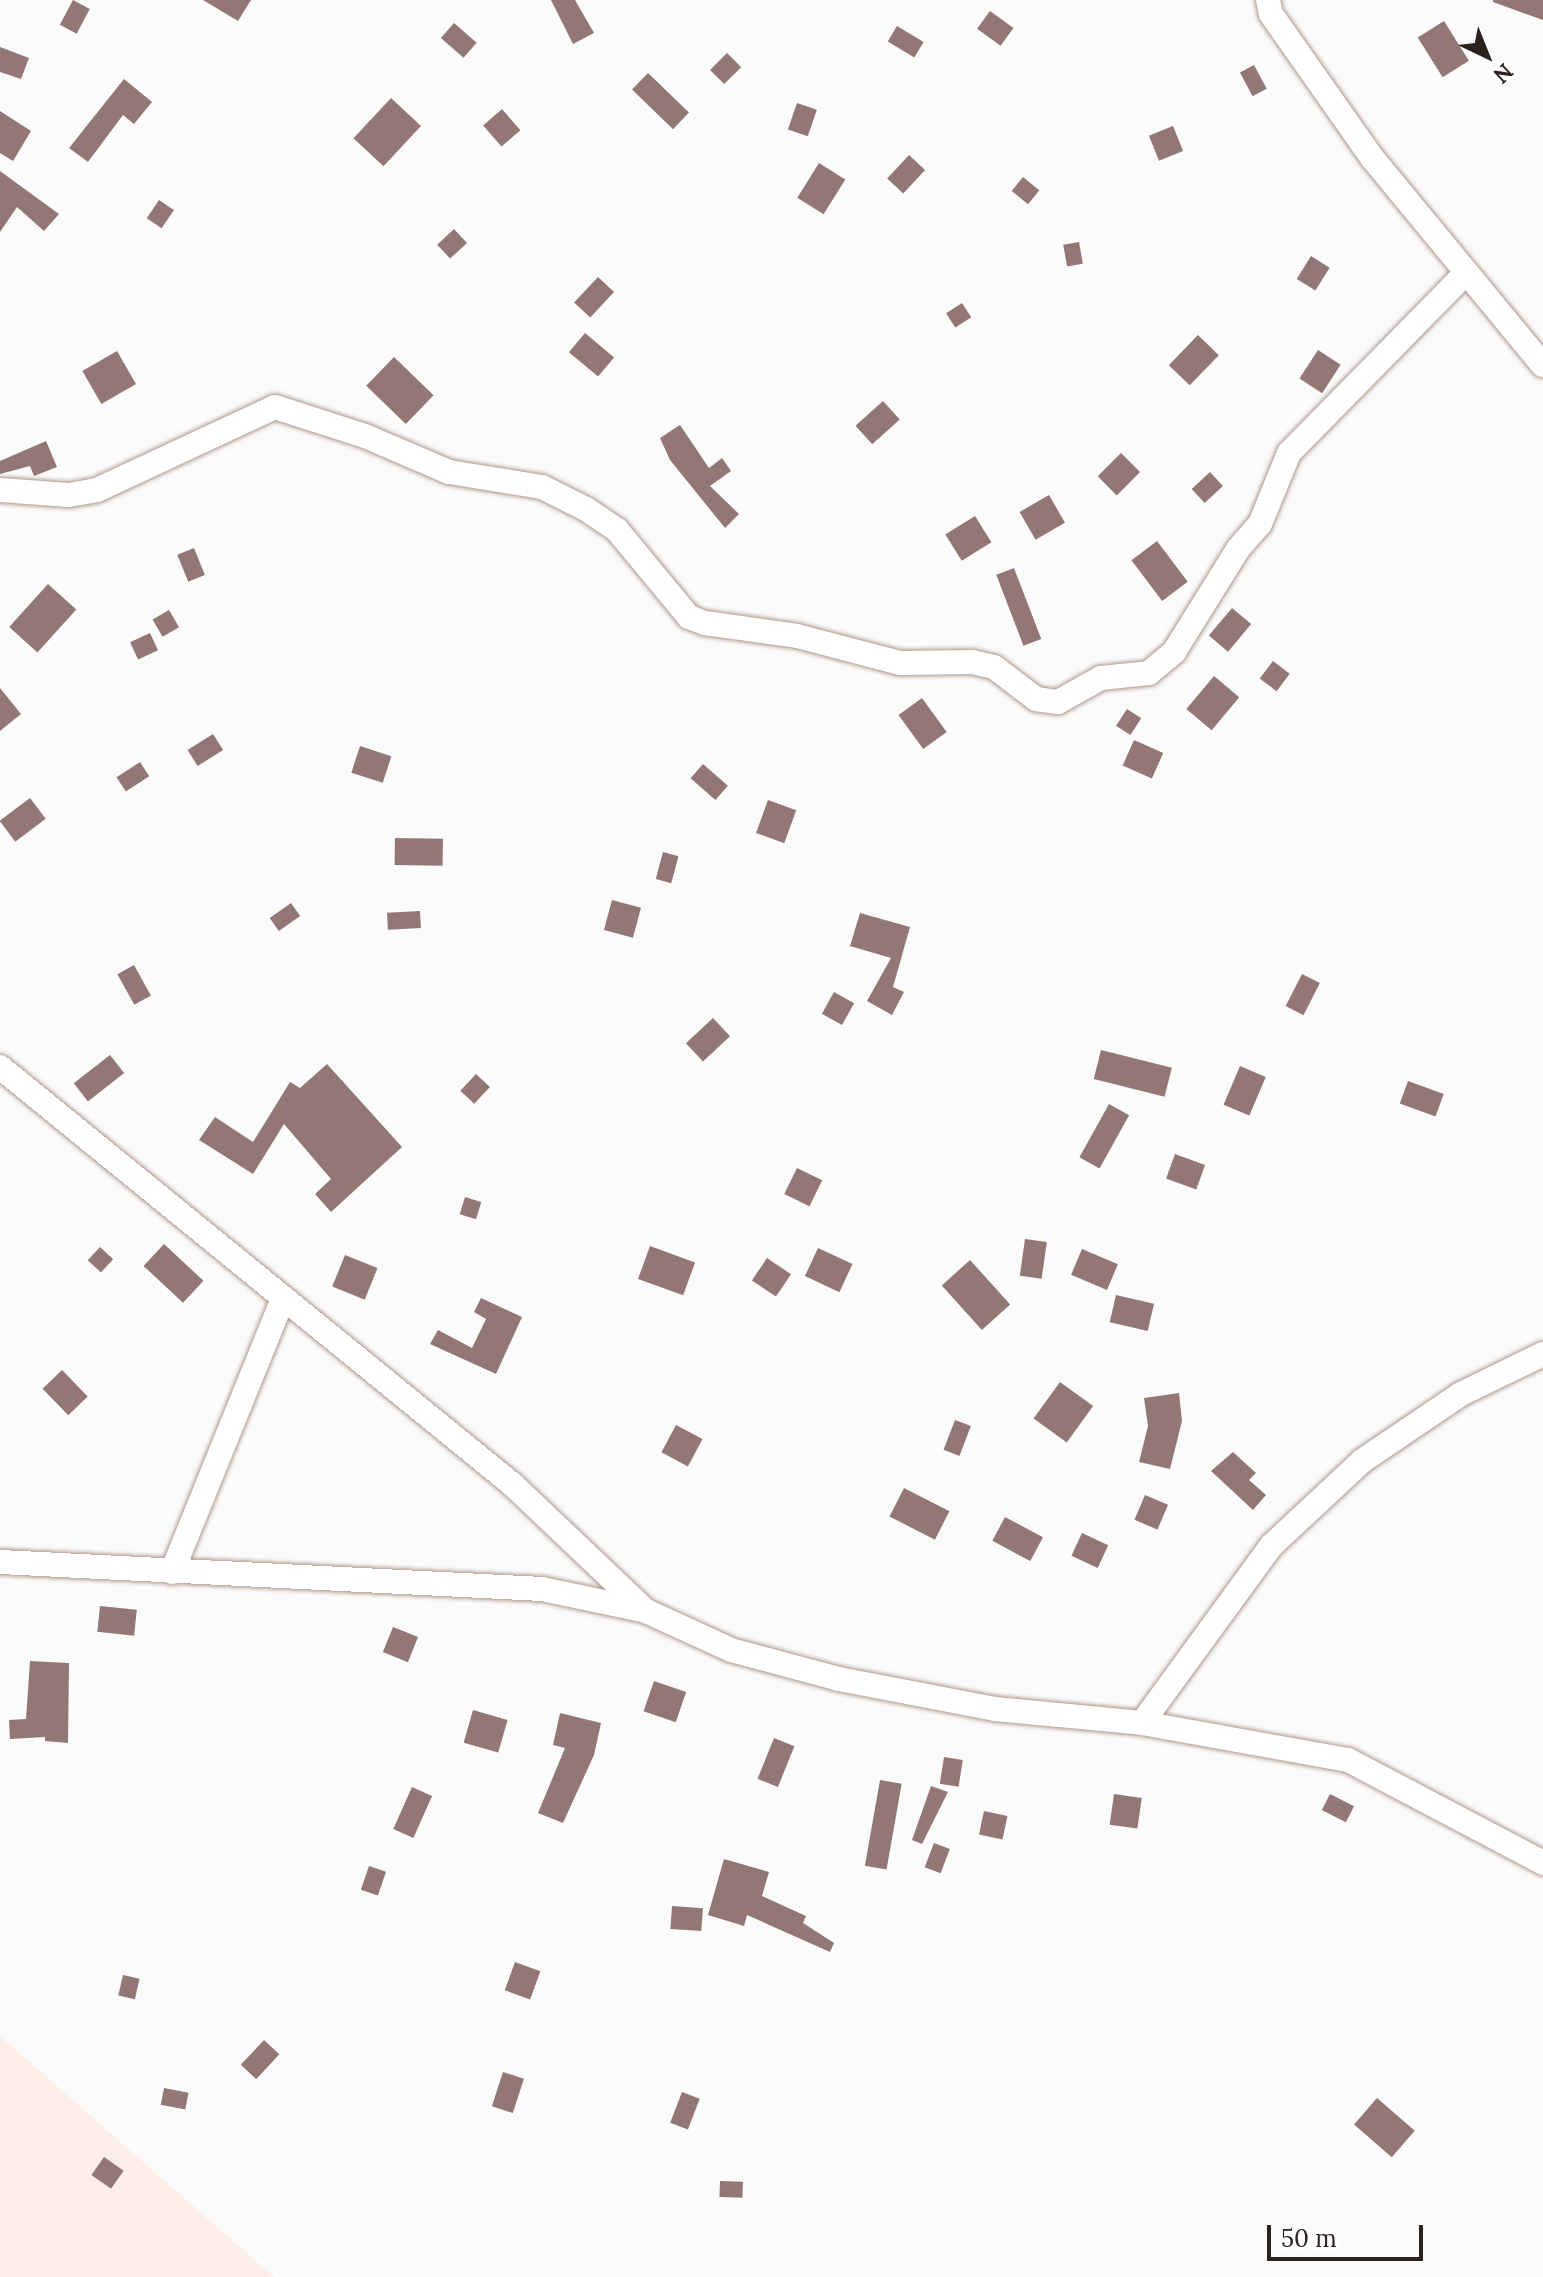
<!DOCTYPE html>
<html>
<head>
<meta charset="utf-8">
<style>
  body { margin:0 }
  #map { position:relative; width:1543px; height:2277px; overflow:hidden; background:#fbfbfb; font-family:Lora,serif }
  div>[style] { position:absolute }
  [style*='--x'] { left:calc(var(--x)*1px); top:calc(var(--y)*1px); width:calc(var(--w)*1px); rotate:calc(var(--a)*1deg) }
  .built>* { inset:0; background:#fdefe8 }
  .building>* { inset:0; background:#937775; transform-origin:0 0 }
  .roads { filter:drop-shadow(0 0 2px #b0968b) drop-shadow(0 0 2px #b0968b) }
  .minor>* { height:24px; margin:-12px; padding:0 12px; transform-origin:12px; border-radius:12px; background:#fff }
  span { translate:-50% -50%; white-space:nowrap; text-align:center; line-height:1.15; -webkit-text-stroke:6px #fff; paint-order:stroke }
  .north { position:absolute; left:1447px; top:16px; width:80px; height:80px; -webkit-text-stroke:6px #fff; paint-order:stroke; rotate:137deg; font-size:22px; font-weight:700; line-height:32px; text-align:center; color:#2b211d }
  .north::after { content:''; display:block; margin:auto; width:28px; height:36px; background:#2b211d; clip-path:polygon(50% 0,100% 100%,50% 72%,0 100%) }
  .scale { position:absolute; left:1267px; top:2225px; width:156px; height:36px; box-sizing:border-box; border:4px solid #2b211d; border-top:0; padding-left:10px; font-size:24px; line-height:28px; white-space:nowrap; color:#2b211d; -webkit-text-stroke:6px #fff; paint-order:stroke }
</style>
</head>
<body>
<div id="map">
  <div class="built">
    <div style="clip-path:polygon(0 2036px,274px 2277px,0 2277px)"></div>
  </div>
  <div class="building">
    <div style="left:73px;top:0;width:19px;height:28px;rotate:28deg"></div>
    <div style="clip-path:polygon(203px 0,251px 0,238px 21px)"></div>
    <div style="clip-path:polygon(551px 0,575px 0,594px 33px,573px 44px)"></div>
    <div style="clip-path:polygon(1493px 0,1543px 0,1543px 20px,1493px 2px)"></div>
    <div style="left:990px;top:11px;width:29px;height:22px;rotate:36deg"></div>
    <div style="left:1444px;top:21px;width:47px;height:31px;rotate:58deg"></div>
    <div style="left:454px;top:23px;width:30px;height:20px;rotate:41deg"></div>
    <div style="left:897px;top:26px;width:31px;height:18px;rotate:31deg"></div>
    <div style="clip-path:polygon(0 47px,29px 58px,21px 79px,0 72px)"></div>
    <div style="left:727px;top:53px;width:20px;height:24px;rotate:45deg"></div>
    <div style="left:1254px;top:65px;width:27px;height:16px;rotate:62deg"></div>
    <div style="left:648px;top:73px;width:57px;height:23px;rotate:44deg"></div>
    <div style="clip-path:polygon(124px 79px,152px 102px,134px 124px,123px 115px,88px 162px,69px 148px)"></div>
    <div style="left:391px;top:98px;width:41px;height:55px;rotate:43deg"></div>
    <div style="left:797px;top:103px;width:21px;height:28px;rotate:19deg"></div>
    <div style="left:502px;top:109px;width:28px;height:25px;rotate:49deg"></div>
    <div style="clip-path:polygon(0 111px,31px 131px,13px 161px,0 153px)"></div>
    <div style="left:1173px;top:126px;width:27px;height:26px;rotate:68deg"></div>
    <div style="left:909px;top:155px;width:22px;height:32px;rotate:43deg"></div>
    <div style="left:819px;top:163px;width:31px;height:41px;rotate:32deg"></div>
    <div style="clip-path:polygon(0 171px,59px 214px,44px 231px,17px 207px,0 232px)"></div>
    <div style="left:1023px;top:177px;width:21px;height:18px;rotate:39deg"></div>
    <div style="left:159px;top:200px;width:18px;height:22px;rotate:34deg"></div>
    <div style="left:454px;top:229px;width:19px;height:23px;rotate:47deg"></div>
    <div style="left:1079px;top:242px;width:22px;height:16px;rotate:80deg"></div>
    <div style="left:1311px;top:256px;width:22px;height:27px;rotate:32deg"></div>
    <div style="left:598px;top:277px;width:22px;height:35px;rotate:43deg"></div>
    <div style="left:962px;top:303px;width:17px;height:19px;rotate:57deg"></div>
    <div style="left:585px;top:333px;width:38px;height:25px;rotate:40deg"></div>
    <div style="left:1198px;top:335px;width:29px;height:42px;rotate:44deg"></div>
    <div style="left:1318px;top:350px;width:27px;height:34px;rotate:33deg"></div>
    <div style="left:117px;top:351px;width:38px;height:40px;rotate:60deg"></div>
    <div style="left:394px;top:357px;width:55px;height:40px;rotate:44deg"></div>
    <div style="left:883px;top:401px;width:25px;height:37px;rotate:48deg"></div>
    <div style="clip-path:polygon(680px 425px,709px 468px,722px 458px,731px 471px,710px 486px,739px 514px,725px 528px,670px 460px,660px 438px)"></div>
    <div style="clip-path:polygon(46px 441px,57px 467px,34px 476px,30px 466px,0 474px,0 461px)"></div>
    <div style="left:1121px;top:453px;width:27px;height:33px;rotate:45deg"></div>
    <div style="left:1210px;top:472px;width:19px;height:25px;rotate:47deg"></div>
    <div style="left:1049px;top:495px;width:32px;height:34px;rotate:60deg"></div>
    <div style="left:975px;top:516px;width:31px;height:35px;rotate:58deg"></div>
    <div style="left:1157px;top:541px;width:51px;height:32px;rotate:53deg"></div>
    <div style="left:194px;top:548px;width:29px;height:18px;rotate:68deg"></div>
    <div style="left:1014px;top:568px;width:76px;height:19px;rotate:69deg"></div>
    <div style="left:48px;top:584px;width:38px;height:58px;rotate:42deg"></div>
    <div style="left:1232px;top:608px;width:25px;height:36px;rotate:40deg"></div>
    <div style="left:169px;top:610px;width:20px;height:19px;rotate:60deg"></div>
    <div style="left:150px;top:633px;width:19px;height:22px;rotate:65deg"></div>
    <div style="left:1273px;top:661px;width:21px;height:22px;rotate:37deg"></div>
    <div style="left:1214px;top:676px;width:33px;height:43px;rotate:40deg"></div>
    <div style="clip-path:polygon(0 688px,21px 714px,0 731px)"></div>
    <div style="left:922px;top:698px;width:42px;height:29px;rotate:54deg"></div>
    <div style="left:1127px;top:709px;width:17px;height:20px;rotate:33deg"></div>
    <div style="left:213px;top:734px;width:19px;height:30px;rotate:58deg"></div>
    <div style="left:1134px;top:740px;width:32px;height:28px;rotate:24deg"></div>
    <div style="left:360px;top:746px;width:33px;height:28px;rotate:18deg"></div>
    <div style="left:140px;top:762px;width:17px;height:28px;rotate:57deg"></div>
    <div style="left:703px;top:764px;width:33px;height:19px;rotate:41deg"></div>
    <div style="left:30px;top:798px;width:26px;height:38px;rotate:53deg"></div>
    <div style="left:768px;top:800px;width:30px;height:35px;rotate:20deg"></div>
    <div style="left:395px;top:838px;width:48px;height:27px;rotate:1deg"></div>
    <div style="left:663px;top:852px;width:16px;height:28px;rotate:15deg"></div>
    <div style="left:612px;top:900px;width:30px;height:31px;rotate:15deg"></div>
    <div style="left:291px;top:903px;width:16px;height:26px;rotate:55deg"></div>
    <div style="left:420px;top:911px;width:17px;height:33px;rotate:87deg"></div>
    <div style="clip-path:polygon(860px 913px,910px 927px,893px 987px,904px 992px,892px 1015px,867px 1001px,891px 958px,850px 946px)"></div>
    <div style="left:134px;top:965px;width:35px;height:19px;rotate:61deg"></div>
    <div style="left:1302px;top:974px;width:20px;height:36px;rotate:27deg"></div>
    <div style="left:834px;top:992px;width:23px;height:25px;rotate:29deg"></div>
    <div style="left:713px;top:1018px;width:25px;height:37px;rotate:47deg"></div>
    <div style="left:1101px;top:1050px;width:73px;height:30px;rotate:14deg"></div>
    <div style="left:110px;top:1055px;width:23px;height:46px;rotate:52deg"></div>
    <div style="clip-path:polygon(327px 1064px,402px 1147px,331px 1212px,315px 1194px,331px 1179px,284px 1124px,253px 1174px,199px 1140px,215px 1117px,253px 1142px,290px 1082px,300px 1088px)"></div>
    <div style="left:1240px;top:1066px;width:28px;height:42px;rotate:23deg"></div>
    <div style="left:476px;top:1074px;width:19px;height:23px;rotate:43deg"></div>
    <div style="left:1408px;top:1081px;width:38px;height:24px;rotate:20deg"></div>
    <div style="left:1109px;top:1104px;width:23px;height:61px;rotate:29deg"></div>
    <div style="left:1175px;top:1154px;width:32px;height:26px;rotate:20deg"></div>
    <div style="left:797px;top:1168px;width:28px;height:29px;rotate:26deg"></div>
    <div style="left:465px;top:1197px;width:17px;height:18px;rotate:17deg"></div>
    <div style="left:1025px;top:1239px;width:22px;height:37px;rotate:8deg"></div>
    <div style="left:164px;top:1244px;width:54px;height:30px;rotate:43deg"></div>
    <div style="left:650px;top:1246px;width:48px;height:35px;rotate:20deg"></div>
    <div style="left:100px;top:1247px;width:18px;height:18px;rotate:43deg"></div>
    <div style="left:818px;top:1248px;width:38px;height:31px;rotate:25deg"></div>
    <div style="left:1082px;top:1249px;width:39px;height:28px;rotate:23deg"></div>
    <div style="left:345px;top:1255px;width:35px;height:34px;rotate:22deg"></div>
    <div style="left:767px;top:1258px;width:29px;height:27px;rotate:34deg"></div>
    <div style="left:970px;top:1260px;width:60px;height:38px;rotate:48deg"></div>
    <div style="left:1116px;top:1295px;width:39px;height:28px;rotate:13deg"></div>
    <div style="clip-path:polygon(481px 1298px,522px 1317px,496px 1374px,430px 1344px,438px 1330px,472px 1348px,486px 1319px,474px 1312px)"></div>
    <div style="left:62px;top:1370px;width:37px;height:27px;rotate:46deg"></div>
    <div style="left:1060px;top:1382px;width:41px;height:45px;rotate:36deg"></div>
    <div style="clip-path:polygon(1179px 1393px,1182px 1421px,1170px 1469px,1139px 1462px,1148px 1426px,1144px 1398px)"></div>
    <div style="left:955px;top:1420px;width:17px;height:32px;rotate:21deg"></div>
    <div style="left:676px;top:1425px;width:30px;height:31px;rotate:28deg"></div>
    <div style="clip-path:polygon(1233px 1452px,1256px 1473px,1249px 1480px,1266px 1495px,1253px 1510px,1211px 1471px)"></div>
    <div style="left:904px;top:1488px;width:51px;height:32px;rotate:27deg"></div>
    <div style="left:1145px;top:1495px;width:25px;height:27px;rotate:23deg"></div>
    <div style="left:1005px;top:1517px;width:43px;height:27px;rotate:28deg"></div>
    <div style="left:1082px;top:1533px;width:29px;height:25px;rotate:25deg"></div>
    <div style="left:100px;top:1606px;width:37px;height:26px;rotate:6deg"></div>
    <div style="left:393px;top:1627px;width:27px;height:27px;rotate:22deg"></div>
    <div style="clip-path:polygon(30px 1661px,69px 1663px,68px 1743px,45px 1741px,45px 1737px,10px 1739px,9px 1720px,26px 1719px)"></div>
    <div style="left:654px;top:1681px;width:34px;height:32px;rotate:19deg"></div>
    <div style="left:473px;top:1710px;width:36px;height:34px;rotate:16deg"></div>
    <div style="clip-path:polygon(560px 1713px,601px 1723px,594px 1755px,563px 1823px,538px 1813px,565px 1748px,553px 1745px)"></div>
    <div style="left:774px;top:1738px;width:22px;height:44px;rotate:22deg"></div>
    <div style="left:944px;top:1757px;width:19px;height:27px;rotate:9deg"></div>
    <div style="left:880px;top:1780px;width:22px;height:87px;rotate:10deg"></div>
    <div style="clip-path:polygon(931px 1786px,948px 1792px,922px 1844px,912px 1840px)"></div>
    <div style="left:412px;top:1787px;width:22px;height:46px;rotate:24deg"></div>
    <div style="left:1114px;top:1794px;width:28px;height:31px;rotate:8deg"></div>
    <div style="left:1330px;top:1794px;width:27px;height:18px;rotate:27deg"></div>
    <div style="left:984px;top:1811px;width:24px;height:24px;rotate:12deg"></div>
    <div style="left:934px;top:1843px;width:17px;height:26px;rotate:21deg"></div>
    <div style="clip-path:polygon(724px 1859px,769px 1872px,762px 1896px,806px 1916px,803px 1923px,834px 1943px,830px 1952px,747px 1915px,744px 1926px,708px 1915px)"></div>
    <div style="left:369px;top:1866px;width:18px;height:25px;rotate:19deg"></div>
    <div style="left:672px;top:1906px;width:31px;height:23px;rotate:4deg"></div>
    <div style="left:515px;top:1962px;width:27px;height:30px;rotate:20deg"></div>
    <div style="left:123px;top:1975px;width:17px;height:21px;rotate:13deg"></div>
    <div style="left:264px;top:2040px;width:21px;height:34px;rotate:43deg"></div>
    <div style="left:503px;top:2072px;width:22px;height:36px;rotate:18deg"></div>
    <div style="left:164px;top:2088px;width:25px;height:17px;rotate:11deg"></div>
    <div style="left:682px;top:2092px;width:19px;height:33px;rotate:21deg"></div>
    <div style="left:1377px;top:2098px;width:50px;height:35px;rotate:41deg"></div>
    <div style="left:104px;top:2157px;width:24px;height:22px;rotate:35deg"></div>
    <div style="left:720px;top:2181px;width:23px;height:16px;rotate:2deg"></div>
  </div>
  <div class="roads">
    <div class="minor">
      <div style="--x:1268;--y:0;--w:14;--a:78"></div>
      <div style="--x:1271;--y:14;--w:177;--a:54.9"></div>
      <div style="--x:1373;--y:159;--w:267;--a:50.5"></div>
      <div style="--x:0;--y:490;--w:69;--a:4.1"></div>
      <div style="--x:69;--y:495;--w:28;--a:-10"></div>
      <div style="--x:97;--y:490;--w:196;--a:-25"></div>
      <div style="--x:275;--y:407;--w:95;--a:17.9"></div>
      <div style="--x:365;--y:436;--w:91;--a:23.2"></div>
      <div style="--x:449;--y:472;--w:94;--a:9.2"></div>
      <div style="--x:542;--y:487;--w:49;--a:26.6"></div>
      <div style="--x:586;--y:509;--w:37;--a:34"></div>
      <div style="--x:617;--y:530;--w:113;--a:50.4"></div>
      <div style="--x:689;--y:617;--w:17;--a:21"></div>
      <div style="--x:705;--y:623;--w:93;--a:8"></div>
      <div style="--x:797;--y:636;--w:106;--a:14.7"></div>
      <div style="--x:900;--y:663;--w:72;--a:-0.8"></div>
      <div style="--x:972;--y:662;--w:23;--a:13"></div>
      <div style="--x:994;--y:667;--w:53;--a:37.3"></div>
      <div style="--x:1036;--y:699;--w:22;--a:8"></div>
      <div style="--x:1058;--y:702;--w:49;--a:-29.2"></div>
      <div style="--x:1101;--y:678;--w:48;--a:-5.9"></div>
      <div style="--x:1149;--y:673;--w:33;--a:-40"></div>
      <div style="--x:1174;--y:652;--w:121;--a:-58.1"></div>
      <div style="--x:1238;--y:549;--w:33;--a:-49"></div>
      <div style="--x:1260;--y:524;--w:77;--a:-67.8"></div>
      <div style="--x:1289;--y:453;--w:251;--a:-45.5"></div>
      <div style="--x:0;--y:1067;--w:662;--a:39.17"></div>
      <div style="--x:513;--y:1485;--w:183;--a:43.5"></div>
      <div style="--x:0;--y:1562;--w:543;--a:2.85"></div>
      <div style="--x:542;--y:1589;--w:106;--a:11.9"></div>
      <div style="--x:646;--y:1611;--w:94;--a:24.6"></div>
      <div style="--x:731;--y:1650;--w:112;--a:15"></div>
      <div style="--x:839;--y:1679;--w:159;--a:10.9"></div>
      <div style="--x:995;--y:1709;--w:148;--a:5.4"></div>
      <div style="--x:1142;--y:1723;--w:209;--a:10.2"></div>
      <div style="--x:1348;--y:1760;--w:221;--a:27.8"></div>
      <div style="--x:172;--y:1572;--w:292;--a:-67.9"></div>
      <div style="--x:1142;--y:1723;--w:220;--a:-53.9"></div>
      <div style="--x:1272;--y:1545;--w:123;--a:-43"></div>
      <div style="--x:1362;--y:1461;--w:120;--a:-34.1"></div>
      <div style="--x:1461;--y:1394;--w:91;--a:-26"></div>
    </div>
  </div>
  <div class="north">N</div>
  <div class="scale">50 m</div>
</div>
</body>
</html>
